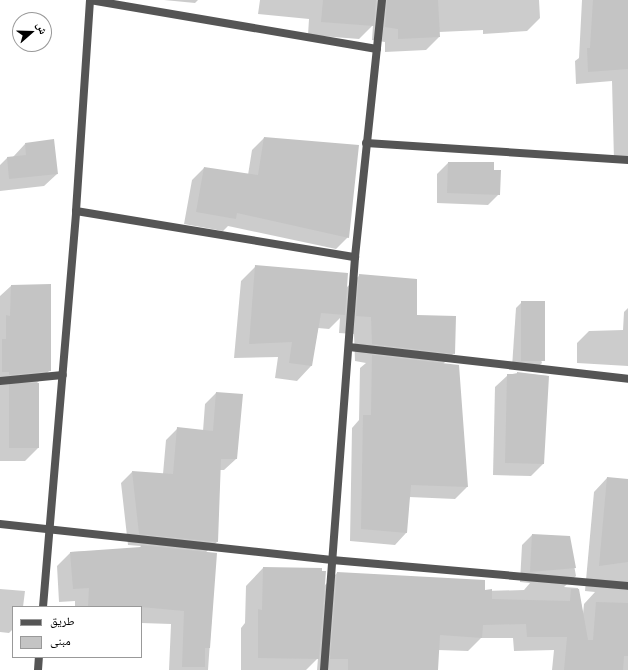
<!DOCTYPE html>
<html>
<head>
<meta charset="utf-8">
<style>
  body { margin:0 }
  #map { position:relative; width:628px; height:670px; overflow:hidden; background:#fff; font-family:"Open Sans","Noto Naskh Arabic",sans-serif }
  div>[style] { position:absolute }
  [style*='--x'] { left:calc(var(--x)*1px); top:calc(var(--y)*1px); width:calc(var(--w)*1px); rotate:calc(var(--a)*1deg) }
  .shadow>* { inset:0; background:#0003 }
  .building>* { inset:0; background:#c4c4c4; transform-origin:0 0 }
  .minor>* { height:8px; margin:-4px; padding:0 4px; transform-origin:4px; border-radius:4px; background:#555 }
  span { translate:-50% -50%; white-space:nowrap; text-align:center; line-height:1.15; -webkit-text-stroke:3px #fff; paint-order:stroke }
  .legend { position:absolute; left:12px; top:606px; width:130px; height:52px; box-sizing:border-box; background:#fff; border:1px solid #999; margin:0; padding:5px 7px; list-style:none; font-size:12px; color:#000 }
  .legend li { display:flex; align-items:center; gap:8px; height:20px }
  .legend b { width:20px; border:1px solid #999 }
  .north { position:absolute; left:12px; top:12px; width:40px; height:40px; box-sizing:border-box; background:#fff; border:1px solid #999; border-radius:50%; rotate:70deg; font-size:11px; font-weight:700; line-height:16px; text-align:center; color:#000 }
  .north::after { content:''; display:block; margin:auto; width:14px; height:18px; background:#000; clip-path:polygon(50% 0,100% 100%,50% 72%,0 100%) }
</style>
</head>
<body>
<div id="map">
  <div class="shadow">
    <div style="clip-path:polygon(164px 0,198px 0,195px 3px)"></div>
    <div style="clip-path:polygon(260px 0,539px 0,540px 18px,527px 31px,483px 34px,483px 30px,439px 32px,439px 37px,426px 50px,385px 52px,385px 42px,372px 40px,373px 25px,359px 39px,308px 35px,309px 19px,258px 14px)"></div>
    <div style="clip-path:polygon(582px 0,628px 0,628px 161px,614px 161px,612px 81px,576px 84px,575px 61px,579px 58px)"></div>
    <div style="clip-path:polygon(264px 138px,348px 237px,336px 249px,228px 226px,223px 231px,184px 224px,192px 180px,204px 168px,248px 175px,252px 150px)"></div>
    <div style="clip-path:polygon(25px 144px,57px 174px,44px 186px,0 191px,0 165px,7px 158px,13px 157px)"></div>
    <div style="clip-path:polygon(448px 163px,493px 171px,499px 194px,488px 205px,437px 203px,437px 174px)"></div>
    <div style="clip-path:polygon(256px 266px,346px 288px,360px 275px,416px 316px,454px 353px,443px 364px,467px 487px,455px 499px,409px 497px,406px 533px,395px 545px,350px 541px,352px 428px,359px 420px,360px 368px,366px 363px,355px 361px,354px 334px,339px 333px,340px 318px,329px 329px,318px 328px,311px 366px,297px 381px,275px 378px,278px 357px,234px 358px,241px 281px)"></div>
    <div style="clip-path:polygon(50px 285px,50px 370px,36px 384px,38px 448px,25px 461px,0 461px,0 296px,11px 286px)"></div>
    <div style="clip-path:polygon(522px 302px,542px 363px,536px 369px,512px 367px,516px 308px)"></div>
    <div style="clip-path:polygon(628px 308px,628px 366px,577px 363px,577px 343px,589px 331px,623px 330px,624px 312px)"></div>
    <div style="clip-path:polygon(517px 373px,548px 376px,543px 464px,531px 476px,493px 475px,495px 387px,508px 375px)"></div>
    <div style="clip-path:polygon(216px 393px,236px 459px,224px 470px,220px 470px,217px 542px,205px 553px,216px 554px,208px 670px,169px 670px,171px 624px,141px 623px,141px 607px,75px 607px,75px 601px,59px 602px,57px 566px,71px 552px,138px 549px,141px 546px,128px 545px,121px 483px,132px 472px,163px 474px,166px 440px,177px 429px,203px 431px,205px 404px)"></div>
    <div style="clip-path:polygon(607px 478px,628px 480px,628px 670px,552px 670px,554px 650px,514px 651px,513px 638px,481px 638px,468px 651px,438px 650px,437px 670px,317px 670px,318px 658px,306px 670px,241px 670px,241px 628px,245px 623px,246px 586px,263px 568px,324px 586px,337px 573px,484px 591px,524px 590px,530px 583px,520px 582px,522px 545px,532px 535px,569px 537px,576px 576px,564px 587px,578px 588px,583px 614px,584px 604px,595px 592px,585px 591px,594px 492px)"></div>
    <div style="clip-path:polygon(0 589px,25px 591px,23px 607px,13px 607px,13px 629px,9px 633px,0 632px)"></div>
  </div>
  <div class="building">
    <div style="clip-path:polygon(323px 0,376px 0,374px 26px,321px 22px)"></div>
    <div style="clip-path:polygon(387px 0,438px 0,440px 37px,398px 39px,398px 29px,385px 27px)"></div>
    <div style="clip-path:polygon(593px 0,628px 0,628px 69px,588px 72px,587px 48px,590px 48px)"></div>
    <div style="clip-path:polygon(264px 137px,359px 145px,349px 238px,237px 213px,236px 219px,196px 212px,204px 167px,258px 175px)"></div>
    <div style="clip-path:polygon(54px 139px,58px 174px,9px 179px,7px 157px,26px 155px,25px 143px)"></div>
    <div style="clip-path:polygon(448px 162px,494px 162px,494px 170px,501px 170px,500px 195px,447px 193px)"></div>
    <div style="clip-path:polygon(255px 265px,348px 273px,345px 315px,321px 313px,312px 366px,289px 363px,292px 342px,249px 344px)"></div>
    <div style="clip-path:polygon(359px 274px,417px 279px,417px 315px,456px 316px,455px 354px,372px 344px,371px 317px,356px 316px)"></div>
    <div style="clip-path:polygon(51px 284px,51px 371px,9px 375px,9px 372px,2px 372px,2px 339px,6px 339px,6px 315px,10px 316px,11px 285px)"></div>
    <div style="left:521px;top:301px;width:24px;height:60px"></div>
    <div style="clip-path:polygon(372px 355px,459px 365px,468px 487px,411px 485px,407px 533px,361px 529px,363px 415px,371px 415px)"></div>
    <div style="clip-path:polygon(517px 372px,549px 376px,544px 464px,505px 463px,507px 374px,517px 374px)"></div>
    <div style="left:39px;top:383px;width:65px;height:30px;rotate:90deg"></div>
    <div style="clip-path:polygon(216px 392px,243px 394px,237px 459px,221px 459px,218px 542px,139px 534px,132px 471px,173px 474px,177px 427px,213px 431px)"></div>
    <div style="clip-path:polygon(607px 477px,628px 479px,628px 562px,599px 566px)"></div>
    <div style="clip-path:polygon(532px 534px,570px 536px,576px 568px,530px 572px)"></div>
    <div style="clip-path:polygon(141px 545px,217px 553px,210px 648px,205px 648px,205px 667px,182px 667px,184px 611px,141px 607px,88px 607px,89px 588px,73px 589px,70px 552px,141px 547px)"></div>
    <div style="clip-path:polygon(263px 567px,322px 568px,322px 571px,326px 571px,319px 659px,258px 658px,258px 609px,262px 610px)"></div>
    <div style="clip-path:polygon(337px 572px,485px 580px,485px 590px,492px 589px,492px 599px,570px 601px,571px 589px,579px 589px,588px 640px,593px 640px,596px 602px,628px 603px,628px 656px,624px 656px,623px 670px,564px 670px,567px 637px,527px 637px,526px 624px,483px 625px,482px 638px,440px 635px,438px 670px,348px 670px,348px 659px,330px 659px)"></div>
  </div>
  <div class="minor">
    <div style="--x:90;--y:0;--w:291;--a:9.7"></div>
    <div style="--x:366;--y:143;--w:263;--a:3.7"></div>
    <div style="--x:76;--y:211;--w:283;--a:9.4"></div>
    <div style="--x:349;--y:347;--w:281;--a:6.5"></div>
    <div style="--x:0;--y:381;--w:63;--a:-5.4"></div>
    <div style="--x:0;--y:524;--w:334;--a:6.2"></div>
    <div style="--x:332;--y:560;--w:297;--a:5"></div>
    <div style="--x:43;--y:607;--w:397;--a:-85.2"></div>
    <div style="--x:76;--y:211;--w:211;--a:-86.2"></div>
    <div style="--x:38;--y:670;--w:13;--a:-86"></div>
    <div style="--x:324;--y:670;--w:414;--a:-85.7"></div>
    <div style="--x:355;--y:257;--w:258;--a:-84"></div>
  </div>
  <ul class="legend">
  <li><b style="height:5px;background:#555"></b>طريق</li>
  <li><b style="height:11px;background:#c4c4c4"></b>مبنى</li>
  </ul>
  <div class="north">ش</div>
</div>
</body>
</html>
